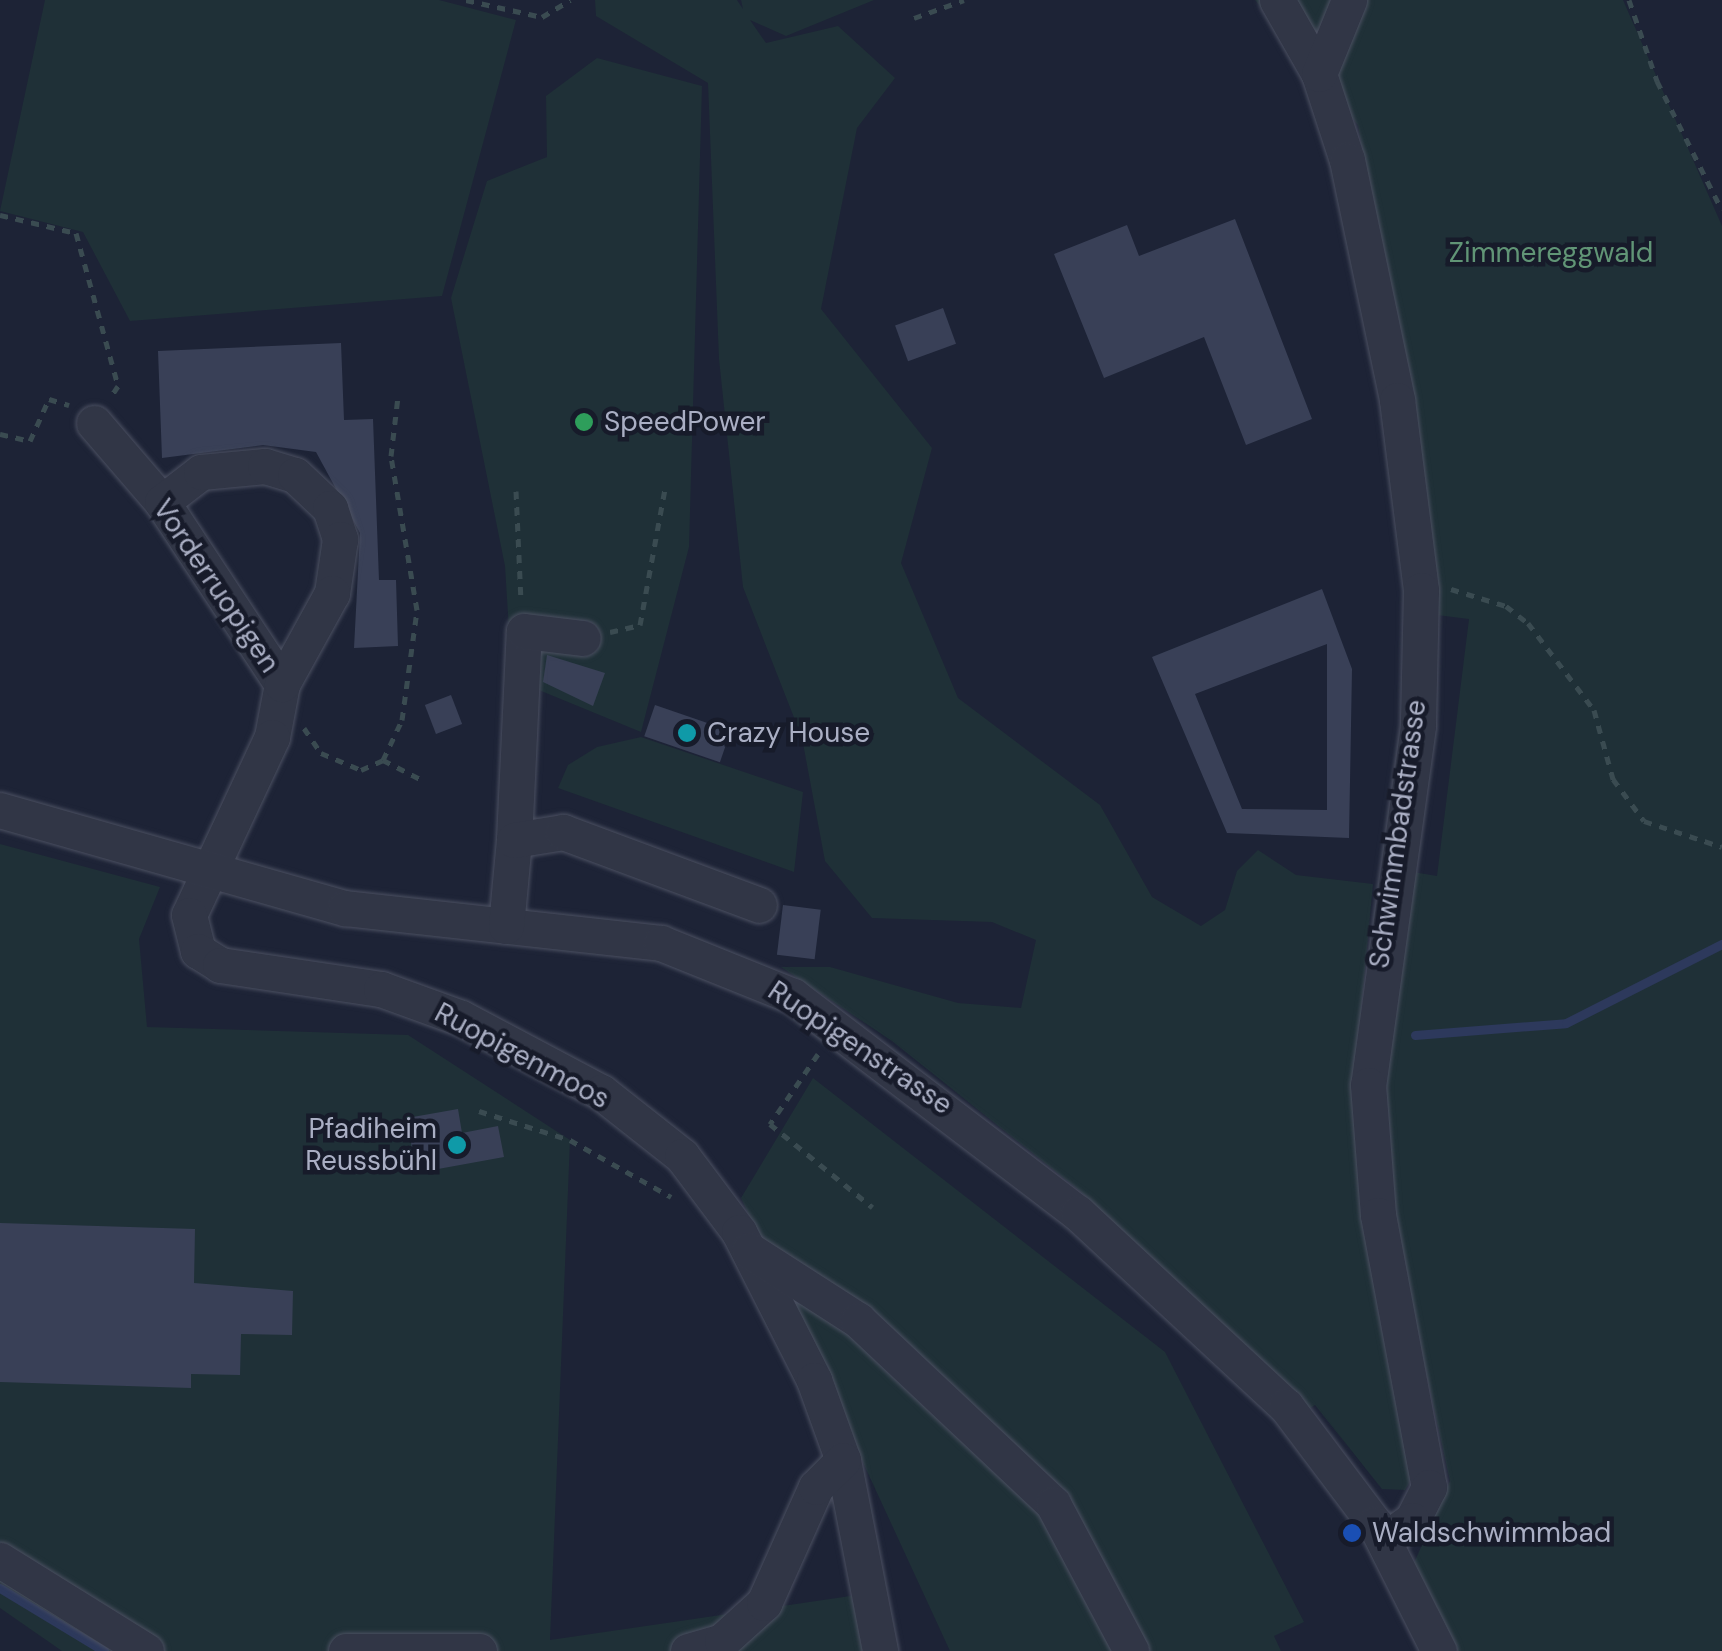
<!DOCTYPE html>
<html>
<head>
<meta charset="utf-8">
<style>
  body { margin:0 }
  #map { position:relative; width:1722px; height:1651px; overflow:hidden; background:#1d2336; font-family:"DM Sans",sans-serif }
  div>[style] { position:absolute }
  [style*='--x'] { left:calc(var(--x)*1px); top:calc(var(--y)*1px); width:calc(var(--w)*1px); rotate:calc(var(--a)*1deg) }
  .green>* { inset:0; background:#1f3037 }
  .stream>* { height:9px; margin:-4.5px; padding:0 4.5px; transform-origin:4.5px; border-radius:4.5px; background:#2d395c }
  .building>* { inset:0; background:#394057; transform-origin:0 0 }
  .path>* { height:5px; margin-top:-2.5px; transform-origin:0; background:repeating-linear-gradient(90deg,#3a4b51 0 8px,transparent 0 16px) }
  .roads { filter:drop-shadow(0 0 2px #4b5061) drop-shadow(0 0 2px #4b5061) }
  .minor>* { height:35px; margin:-17.5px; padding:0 17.5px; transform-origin:17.5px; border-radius:17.5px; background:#313646 }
  .dots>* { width:28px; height:28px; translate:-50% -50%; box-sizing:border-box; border:5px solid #171b2a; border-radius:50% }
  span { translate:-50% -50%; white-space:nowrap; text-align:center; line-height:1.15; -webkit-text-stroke:9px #171b2a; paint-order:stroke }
  .park-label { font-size:28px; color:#619576 }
  .poi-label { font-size:28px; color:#aaafc4 }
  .left { translate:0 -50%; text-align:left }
  .right { translate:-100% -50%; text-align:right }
  .street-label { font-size:28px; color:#aaafc4 }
</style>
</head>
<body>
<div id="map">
  <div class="green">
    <div style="clip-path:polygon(45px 0,439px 0,516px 20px,442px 296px,130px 321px,83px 232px,0 211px)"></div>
    <div style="clip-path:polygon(595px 0,737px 0,743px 9px,741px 0,874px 0,786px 36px,750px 20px,766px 43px,838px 26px,895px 78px,857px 128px,821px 309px,932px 448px,901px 563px,958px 698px,1100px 805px,1152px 897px,1201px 926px,1225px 910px,1237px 871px,1258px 850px,1296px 875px,1373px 884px,1358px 1044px,1412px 1478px,1405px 1490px,1382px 1489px,1315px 1405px,1309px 1409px,1081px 1192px,892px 1041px,781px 967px,830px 967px,958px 1003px,1021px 1008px,1036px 940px,992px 922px,872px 918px,825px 861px,802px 738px,743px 587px,719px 359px,708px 83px,596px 16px)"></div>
    <div style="clip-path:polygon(1255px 0,1623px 0,1722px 226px,1722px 1651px,1457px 1651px,1414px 1563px,1450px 1481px,1400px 1255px,1382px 1085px,1407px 871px,1437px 876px,1469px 619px,1437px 615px,1358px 125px)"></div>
    <div style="clip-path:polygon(597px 58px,702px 86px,689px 547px,641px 732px,512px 679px,505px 566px,451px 298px,487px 181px,547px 157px,546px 96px)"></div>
    <div style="clip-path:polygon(641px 737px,803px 792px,794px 872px,558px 788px,568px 765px,597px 747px)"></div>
    <div style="clip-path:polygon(0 844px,160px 887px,139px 939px,147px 1027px,408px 1035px,570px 1140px,550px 1640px,864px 1594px,871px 1651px,62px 1651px,0 1608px)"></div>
    <div style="clip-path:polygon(813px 1078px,1165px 1352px,1304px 1622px,1274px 1636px,1281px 1651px,950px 1651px,741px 1198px)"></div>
  </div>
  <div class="stream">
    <div style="--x:1415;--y:1035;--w:151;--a:-4.5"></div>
    <div style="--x:1566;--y:1023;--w:175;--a:-26.9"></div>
    <div style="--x:0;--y:1588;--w:122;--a:31.2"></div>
  </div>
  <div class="building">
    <div style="clip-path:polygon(1235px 219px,1312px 419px,1246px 445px,1204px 337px,1104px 378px,1054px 254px,1127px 225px,1139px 256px)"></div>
    <div style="left:943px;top:308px;width:38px;height:51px;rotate:70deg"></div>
    <div style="clip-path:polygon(341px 343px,344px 420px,373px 419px,379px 580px,396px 580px,398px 646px,354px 648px,360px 533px,316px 452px,263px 445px,162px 458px,158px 351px)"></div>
    <div style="clip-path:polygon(evenodd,1322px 589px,1352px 669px,1349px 838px,1227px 833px,1152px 657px,1322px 589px,1327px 644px,1327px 810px,1242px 809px,1195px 694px,1327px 644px)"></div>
    <div style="clip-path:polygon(547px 655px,605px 673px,593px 706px,543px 682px)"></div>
    <div style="left:451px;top:695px;width:31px;height:28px;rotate:69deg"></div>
    <div style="left:655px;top:705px;width:80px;height:33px;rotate:19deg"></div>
    <div style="left:783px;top:905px;width:38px;height:50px;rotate:7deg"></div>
    <div style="clip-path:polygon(458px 1109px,462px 1133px,498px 1126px,504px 1157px,416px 1173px,407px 1118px)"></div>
    <div style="clip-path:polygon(0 1223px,195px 1229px,194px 1283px,293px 1291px,292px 1335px,241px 1334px,240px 1375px,191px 1374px,191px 1388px,0 1382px)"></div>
  </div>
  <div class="path">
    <div style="--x:466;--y:0;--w:78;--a:12.6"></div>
    <div style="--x:542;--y:17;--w:33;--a:-31"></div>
    <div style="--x:1629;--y:0;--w:86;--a:70.9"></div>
    <div style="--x:1657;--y:81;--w:144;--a:63.3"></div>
    <div style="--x:914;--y:18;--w:53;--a:-19.8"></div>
    <div style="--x:0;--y:215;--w:78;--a:13.3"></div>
    <div style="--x:76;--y:233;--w:159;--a:74.6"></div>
    <div style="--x:118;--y:386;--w:14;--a:124"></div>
    <div style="--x:0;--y:434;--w:31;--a:13"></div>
    <div style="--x:30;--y:441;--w:46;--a:-65.7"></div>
    <div style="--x:49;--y:399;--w:21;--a:17"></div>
    <div style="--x:516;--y:491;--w:111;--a:87.4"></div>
    <div style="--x:1451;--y:589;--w:58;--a:17.2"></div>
    <div style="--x:1506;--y:606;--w:28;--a:38"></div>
    <div style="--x:1528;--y:623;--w:109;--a:52.8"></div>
    <div style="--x:1594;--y:710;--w:72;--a:74.6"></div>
    <div style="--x:1613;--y:779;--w:52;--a:53.6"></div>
    <div style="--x:1644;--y:821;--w:82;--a:18.4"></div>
    <div style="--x:610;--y:632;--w:31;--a:-13"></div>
    <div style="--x:640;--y:625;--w:138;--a:-79.6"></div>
    <div style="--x:304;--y:728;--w:30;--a:56"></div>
    <div style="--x:321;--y:753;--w:43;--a:23"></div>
    <div style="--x:361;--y:770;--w:24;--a:-24"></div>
    <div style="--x:383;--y:760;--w:44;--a:-64.6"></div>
    <div style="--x:402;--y:720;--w:111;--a:-82.2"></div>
    <div style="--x:417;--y:610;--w:156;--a:-99.6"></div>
    <div style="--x:391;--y:456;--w:60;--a:-83.3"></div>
    <div style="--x:383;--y:760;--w:46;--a:27.1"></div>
    <div style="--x:818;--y:1054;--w:85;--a:124.4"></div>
    <div style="--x:770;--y:1124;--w:132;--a:39.1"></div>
    <div style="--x:479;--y:1111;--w:96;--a:17.7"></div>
    <div style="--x:570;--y:1140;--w:116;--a:29.4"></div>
  </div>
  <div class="roads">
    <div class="minor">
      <div style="--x:1277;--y:0;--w:85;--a:60.4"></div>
      <div style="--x:1319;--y:74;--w:90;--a:72"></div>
      <div style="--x:1347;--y:160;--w:245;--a:78.2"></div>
      <div style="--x:1397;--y:400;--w:192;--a:82.8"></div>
      <div style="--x:1421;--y:590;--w:136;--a:91.3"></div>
      <div style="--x:1418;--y:726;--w:362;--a:97.9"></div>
      <div style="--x:1368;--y:1085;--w:130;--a:85.6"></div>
      <div style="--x:1378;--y:1215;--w:277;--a:79.4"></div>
      <div style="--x:1429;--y:1487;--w:37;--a:117"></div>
      <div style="--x:1412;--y:1520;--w:34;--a:144"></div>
      <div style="--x:1319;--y:74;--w:80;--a:-67.9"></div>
      <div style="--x:94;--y:423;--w:104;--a:49.3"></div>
      <div style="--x:162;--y:502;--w:218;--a:56.6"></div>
      <div style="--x:282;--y:684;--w:54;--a:100.7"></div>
      <div style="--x:272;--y:737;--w:196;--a:115"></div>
      <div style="--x:189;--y:915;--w:37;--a:76"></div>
      <div style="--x:198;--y:951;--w:26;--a:32"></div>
      <div style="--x:220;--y:965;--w:163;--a:8.5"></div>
      <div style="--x:381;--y:989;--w:85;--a:19.9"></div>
      <div style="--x:461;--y:1018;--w:158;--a:27.9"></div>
      <div style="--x:601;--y:1092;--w:103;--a:38.3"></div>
      <div style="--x:682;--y:1156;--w:95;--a:53.1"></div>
      <div style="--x:739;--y:1232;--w:166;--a:63.1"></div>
      <div style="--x:814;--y:1380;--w:85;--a:70.1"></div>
      <div style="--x:843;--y:1460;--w:195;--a:79"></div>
      <div style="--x:162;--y:502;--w:49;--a:-37.6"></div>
      <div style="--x:201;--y:472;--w:64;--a:-5.4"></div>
      <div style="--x:265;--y:466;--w:31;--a:17"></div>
      <div style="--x:295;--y:475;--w:48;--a:43.3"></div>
      <div style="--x:330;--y:508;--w:33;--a:72"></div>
      <div style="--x:340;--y:539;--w:55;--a:98.4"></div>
      <div style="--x:332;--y:593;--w:104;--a:118.8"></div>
      <div style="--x:0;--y:810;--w:359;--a:15.9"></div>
      <div style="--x:345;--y:908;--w:318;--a:6.3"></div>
      <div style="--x:661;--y:943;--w:142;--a:21.9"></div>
      <div style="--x:793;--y:996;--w:358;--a:37.3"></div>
      <div style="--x:1078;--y:1213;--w:284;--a:42.9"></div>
      <div style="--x:1286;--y:1406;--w:148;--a:53"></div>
      <div style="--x:1375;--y:1524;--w:142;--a:63.3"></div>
      <div style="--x:514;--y:840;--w:209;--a:-87.3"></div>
      <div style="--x:524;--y:631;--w:59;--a:6.8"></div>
      <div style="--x:506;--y:926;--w:86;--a:-84.7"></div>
      <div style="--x:514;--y:840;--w:50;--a:-9.3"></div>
      <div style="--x:563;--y:832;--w:209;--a:20.4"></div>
      <div style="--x:749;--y:1250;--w:130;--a:32.7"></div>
      <div style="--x:858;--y:1320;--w:268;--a:43.3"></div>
      <div style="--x:1053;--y:1504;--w:166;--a:62"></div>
      <div style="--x:0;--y:1560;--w:172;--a:31.9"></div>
      <div style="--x:346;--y:1651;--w:133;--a:0"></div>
      <div style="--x:688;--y:1651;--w:35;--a:-16"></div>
      <div style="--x:722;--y:1641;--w:57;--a:-42.1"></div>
      <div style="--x:764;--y:1603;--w:127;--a:-65.9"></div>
      <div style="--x:816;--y:1487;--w:38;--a:-45"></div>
    </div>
  </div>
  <div class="dots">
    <div style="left:584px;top:422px;background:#2e9e5b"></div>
    <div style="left:687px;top:733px;background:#0f9aa8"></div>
    <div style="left:457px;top:1145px;background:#0f9aa8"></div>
    <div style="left:1352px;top:1533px;background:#1a4fb4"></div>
  </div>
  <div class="park-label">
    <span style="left:1551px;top:253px">Zimmereggwald</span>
  </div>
  <div class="poi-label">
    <span class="left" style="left:604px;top:422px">SpeedPower</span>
    <span class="left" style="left:707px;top:733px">Crazy House</span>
    <span class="right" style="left:437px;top:1145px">Pfadiheim<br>Reussbühl</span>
    <span class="left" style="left:1372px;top:1533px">Waldschwimmbad</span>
  </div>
  <div class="street-label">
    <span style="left:216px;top:586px;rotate:56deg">Vorderruopigen</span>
    <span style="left:1398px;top:834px;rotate:-82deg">Schwimmbadstrasse</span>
    <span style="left:860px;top:1048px;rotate:34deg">Ruopigenstrasse</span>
    <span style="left:522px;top:1056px;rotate:28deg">Ruopigenmoos</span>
  </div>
</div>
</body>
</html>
